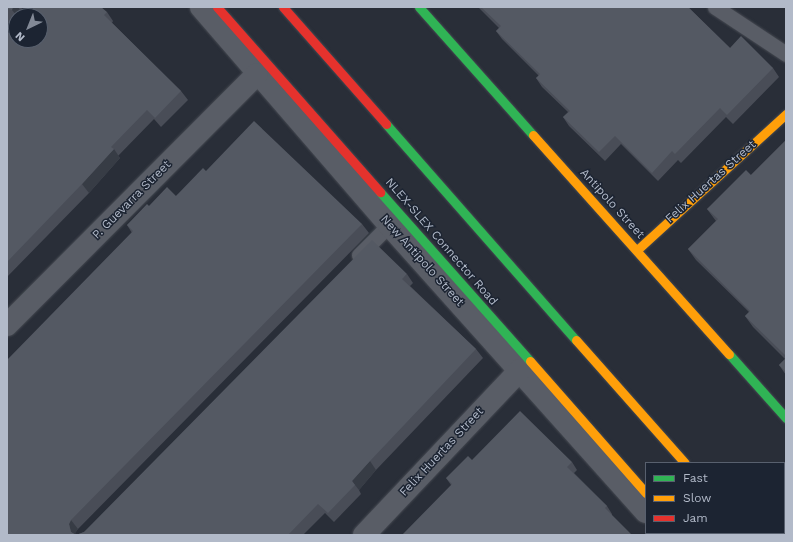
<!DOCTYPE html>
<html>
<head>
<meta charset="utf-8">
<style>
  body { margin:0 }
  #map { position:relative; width:793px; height:542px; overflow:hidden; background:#292e38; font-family:"Work Sans",sans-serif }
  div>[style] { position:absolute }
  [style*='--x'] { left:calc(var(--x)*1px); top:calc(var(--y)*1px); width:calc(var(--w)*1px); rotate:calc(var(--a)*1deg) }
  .roads { filter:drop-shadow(0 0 1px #454951) drop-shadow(0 0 1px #454951) }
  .lane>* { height:15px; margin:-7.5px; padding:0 7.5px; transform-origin:7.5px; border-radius:7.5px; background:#595d66 }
  .street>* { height:22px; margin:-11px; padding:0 11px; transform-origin:11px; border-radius:11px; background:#595d66 }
  .fast>* { height:9px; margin:-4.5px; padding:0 4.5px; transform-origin:4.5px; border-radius:4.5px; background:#30b455 }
  .slow>* { height:9px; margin:-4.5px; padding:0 4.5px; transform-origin:4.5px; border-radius:4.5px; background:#ff9f0a }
  .jam>* { height:9px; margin:-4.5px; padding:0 4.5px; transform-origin:4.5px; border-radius:4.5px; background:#e5322d }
  .wall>* { inset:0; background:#494d57 }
  .shaded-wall>* { inset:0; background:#373c45 }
  .building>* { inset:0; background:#545963 }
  span { translate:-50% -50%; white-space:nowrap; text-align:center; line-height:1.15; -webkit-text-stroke:3px #1c2432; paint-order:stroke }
  .street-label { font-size:12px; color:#b2bac9 }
  .frame { position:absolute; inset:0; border:8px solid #b2bac9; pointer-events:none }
  .legend { position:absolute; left:645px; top:462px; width:140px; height:72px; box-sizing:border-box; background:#1c2432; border:1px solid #58606e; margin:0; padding:5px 7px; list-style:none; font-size:12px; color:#b2bac9 }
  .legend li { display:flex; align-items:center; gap:8px; height:20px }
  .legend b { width:20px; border:1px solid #58606e }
  .north { position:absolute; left:8px; top:8px; width:40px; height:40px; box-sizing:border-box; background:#1c2432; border:1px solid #58606e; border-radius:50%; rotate:223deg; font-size:11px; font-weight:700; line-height:16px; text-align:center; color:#b2bac9 }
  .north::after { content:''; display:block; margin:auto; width:14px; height:18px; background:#828996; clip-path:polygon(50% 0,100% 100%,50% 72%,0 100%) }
</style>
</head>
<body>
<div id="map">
  <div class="roads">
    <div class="lane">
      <div style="--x:715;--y:7;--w:85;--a:33.5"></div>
      <div style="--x:359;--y:255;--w:42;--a:-45"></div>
    </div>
    <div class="street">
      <div style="--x:201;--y:7;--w:288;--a:49.2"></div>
      <div style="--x:389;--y:225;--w:385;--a:48.2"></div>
      <div style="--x:7;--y:325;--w:354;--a:-45.1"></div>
      <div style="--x:664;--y:533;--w:3;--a:45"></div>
      <div style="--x:364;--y:535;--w:227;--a:-46.6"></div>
    </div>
    <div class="fast">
      <div style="--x:419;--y:7;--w:171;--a:48.3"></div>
      <div style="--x:386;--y:124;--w:288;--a:48.7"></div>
      <div style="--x:380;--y:192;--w:226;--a:48.4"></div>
      <div style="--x:729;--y:354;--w:86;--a:48.3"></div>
      <div style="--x:682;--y:533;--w:2;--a:63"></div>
    </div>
    <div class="slow">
      <div style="--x:533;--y:135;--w:294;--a:48.2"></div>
      <div style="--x:637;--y:250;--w:202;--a:-42.4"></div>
      <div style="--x:576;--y:340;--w:164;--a:48.5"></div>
      <div style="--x:530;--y:361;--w:176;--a:48.7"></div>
      <div style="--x:747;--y:533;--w:3;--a:45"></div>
    </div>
    <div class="jam">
      <div style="--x:217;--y:7;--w:247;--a:48.6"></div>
      <div style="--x:283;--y:7;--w:156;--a:48.6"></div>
    </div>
  </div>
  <div class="wall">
    <div style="clip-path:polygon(7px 7px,24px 7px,20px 10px,19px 16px,107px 12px,113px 21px,112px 23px,181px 91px,188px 100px,161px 127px,154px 119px,118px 156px,120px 158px,89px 193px,7px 277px,7px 34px,40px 16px,16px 16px,16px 18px,14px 18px,7px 25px)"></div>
    <div style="clip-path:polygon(478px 7px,688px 7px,730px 48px,773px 68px,779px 77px,733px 124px,726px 117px,681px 163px,678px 160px,658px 181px,621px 144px,605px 161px,569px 126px,563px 117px,568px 112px,542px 87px,536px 78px,539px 76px,502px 39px,496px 31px,499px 28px)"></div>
    <div style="clip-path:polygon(786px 140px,786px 375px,779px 365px,785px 359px,753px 327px,745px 316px,749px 312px,696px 260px,688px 249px,716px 221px,707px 209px,751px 175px)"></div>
    <div style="clip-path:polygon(206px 171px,362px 224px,369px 233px,78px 529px,75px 533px,76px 535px,84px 532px,407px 274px,413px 283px,410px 286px,476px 349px,483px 358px,376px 470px,359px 490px,361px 494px,334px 522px,325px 513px,303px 535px,7px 535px,132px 233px,127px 225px,149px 206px,176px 196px)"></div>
    <div style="clip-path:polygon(572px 462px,577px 470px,574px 473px,607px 506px,612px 514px,612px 515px,451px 485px,446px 478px)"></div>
  </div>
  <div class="shaded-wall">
    <div style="clip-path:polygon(13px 7px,18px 7px,20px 10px,19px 16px,17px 16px,12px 10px)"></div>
    <div style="clip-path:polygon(114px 149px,120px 158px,89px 193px,82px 184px)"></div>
    <div style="clip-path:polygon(370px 461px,376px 470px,359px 490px,355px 485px,352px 481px)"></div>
    <div style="clip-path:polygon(71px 520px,78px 529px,75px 533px,76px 535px,71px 532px,69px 524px)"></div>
  </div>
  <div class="building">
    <div style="clip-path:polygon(7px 7px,13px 7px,12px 10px,8px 9px,7px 10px)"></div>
    <div style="clip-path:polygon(34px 7px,101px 7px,107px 12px,104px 15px,181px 91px,155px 118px,147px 110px,111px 147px,114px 149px,82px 184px,7px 262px,7px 34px,16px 25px,16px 40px,40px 40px,40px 16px,18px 16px,27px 14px)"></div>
    <div style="clip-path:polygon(481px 7px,688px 7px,730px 48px,741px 36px,773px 68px,727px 115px,720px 108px,675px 154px,672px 151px,652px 173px,615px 136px,599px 152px,563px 117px,570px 111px,536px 78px,540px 74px,496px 31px,501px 26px)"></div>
    <div style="clip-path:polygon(254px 121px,362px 224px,71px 520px,69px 524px,71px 532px,76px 535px,84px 532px,372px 240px,407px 274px,402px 279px,476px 349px,370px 461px,352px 481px,355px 485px,328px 513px,318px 504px,288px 535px,7px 535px,7px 360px,133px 231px,127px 225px,147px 204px,149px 206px,167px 187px,176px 196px,203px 168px,206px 171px)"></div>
    <div style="clip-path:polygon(786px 140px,786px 356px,745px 316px,750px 311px,688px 249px,718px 219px,707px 209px,746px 170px,751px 175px)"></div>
    <div style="clip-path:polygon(786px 358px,786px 372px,779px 365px)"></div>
    <div style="clip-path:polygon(520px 411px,572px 462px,567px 467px,607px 506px,605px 508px,632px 535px,402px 535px,452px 484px,446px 478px,468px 456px,472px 460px)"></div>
  </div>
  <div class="street-label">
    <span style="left:711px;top:182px;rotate:-42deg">Felix Huertas Street</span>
    <span style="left:132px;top:200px;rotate:-45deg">P. Guevarra Street</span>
    <span style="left:612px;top:204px;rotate:48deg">Antipolo Street</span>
    <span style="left:441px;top:242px;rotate:49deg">NLEX-SLEX Connector Road</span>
    <span style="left:422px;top:261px;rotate:48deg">New Antipolo Street</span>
    <span style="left:442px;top:452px;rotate:-47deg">Felix Huertas Street</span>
  </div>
  <div class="frame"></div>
  <ul class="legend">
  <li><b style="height:5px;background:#30b455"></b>Fast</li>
  <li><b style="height:5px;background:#ff9f0a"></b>Slow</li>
  <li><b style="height:5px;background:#e5322d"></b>Jam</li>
  </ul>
  <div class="north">N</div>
</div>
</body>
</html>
